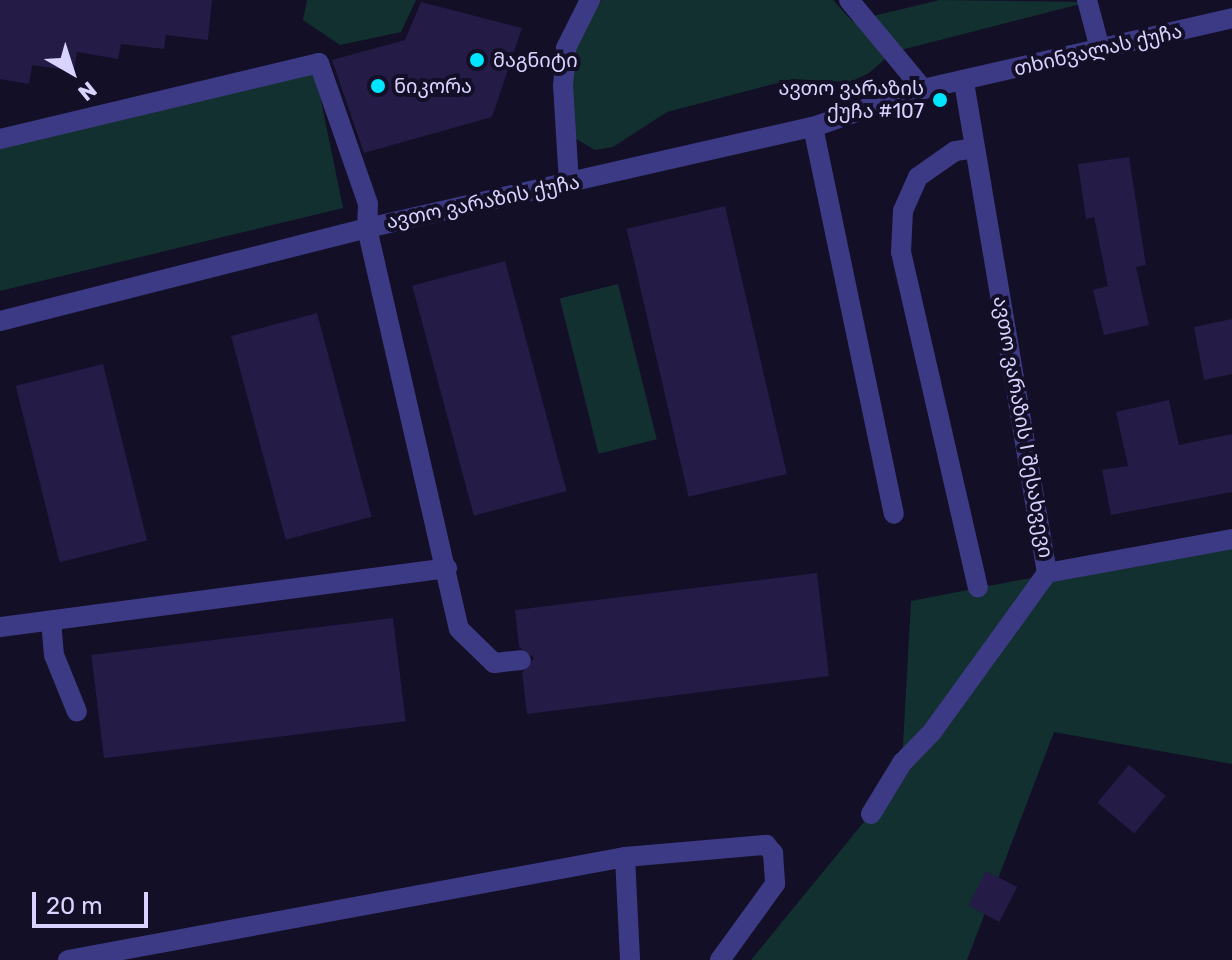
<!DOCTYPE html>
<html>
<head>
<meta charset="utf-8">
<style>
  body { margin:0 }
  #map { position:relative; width:1232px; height:960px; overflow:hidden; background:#130f26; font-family:Rubik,"Noto Sans Georgian",sans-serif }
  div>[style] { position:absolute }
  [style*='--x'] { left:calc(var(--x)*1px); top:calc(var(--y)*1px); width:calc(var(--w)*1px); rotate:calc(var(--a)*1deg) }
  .green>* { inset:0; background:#12302f; transform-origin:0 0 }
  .building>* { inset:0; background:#241b47; transform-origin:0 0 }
  .minor>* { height:20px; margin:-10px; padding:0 10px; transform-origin:10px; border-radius:10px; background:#3d3a85 }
  .dots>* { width:22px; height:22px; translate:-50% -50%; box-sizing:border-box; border:4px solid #130f26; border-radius:50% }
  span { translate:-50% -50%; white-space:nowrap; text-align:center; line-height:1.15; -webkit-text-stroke:8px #130f26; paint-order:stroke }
  .street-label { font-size:20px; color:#d9d4ff }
  .poi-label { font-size:20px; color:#d9d4ff }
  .left { translate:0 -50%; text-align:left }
  .right { translate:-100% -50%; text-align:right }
  .north { position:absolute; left:32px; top:32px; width:80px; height:80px; -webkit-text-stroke:6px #130f26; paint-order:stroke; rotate:141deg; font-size:22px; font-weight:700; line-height:32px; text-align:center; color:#d9d4ff }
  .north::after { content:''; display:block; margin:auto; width:28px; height:36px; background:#d9d4ff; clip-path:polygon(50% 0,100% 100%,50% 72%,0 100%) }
  .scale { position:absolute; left:32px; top:892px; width:116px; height:36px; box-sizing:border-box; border:4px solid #d9d4ff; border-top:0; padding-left:10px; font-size:24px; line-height:28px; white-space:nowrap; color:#d9d4ff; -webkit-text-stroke:6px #130f26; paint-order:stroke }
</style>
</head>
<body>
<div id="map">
  <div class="green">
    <div style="clip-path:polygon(307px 0,416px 0,401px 32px,340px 45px,303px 20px)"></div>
    <div style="clip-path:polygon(601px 0,833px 0,852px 21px,940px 0,1088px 2px,893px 52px,869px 73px,850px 82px,792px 79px,667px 112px,613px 147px,595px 150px,571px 136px,573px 53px)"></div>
    <div style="clip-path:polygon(314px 66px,343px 208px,0 291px,0 147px)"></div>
    <div style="left:618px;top:284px;width:160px;height:60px;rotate:76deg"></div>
    <div style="clip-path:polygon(1232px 539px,1232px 764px,1054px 732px,967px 960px,751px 960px,881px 801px,902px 763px,911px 601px)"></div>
  </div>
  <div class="building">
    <div style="clip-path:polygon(0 0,212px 0,208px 40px,166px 35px,164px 49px,121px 44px,118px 59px,77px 52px,74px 71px,32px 65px,29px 84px,0 79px)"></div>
    <div style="clip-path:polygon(421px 2px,522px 28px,492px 117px,364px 153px,332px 60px,405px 40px)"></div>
    <div style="clip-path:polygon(1129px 157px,1146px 265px,1136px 267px,1149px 325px,1104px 335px,1093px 290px,1108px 286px,1094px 217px,1086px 219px,1078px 164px)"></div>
    <div style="left:725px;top:206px;width:275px;height:101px;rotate:77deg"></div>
    <div style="left:505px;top:261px;width:238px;height:96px;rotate:75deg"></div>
    <div style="left:317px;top:313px;width:211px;height:89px;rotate:75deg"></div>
    <div style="clip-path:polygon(1232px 319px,1232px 374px,1204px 380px,1194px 327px)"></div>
    <div style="left:103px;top:364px;width:182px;height:90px;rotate:76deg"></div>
    <div style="clip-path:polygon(1169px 400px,1179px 445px,1232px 434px,1232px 492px,1111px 515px,1102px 470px,1128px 466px,1116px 412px)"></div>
    <div style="clip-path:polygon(817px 573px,829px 676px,527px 714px,522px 673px,534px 658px,519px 647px,515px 610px)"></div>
    <div style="left:393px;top:618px;width:104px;height:304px;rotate:83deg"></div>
    <div style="left:1129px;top:765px;width:48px;height:49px;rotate:40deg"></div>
    <div style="left:986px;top:871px;width:35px;height:39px;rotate:27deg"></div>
  </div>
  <div class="minor">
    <div style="--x:849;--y:0;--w:116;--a:50.3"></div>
    <div style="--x:1087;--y:0;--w:51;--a:75.1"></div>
    <div style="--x:813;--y:127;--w:395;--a:78.2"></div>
    <div style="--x:0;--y:139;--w:328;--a:-13.4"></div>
    <div style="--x:319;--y:63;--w:149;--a:70.8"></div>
    <div style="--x:368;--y:204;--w:24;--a:92"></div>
    <div style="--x:367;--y:228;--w:411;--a:77.1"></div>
    <div style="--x:459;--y:629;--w:49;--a:44.2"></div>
    <div style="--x:494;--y:663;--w:27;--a:-6"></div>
    <div style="--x:975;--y:148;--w:20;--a:171"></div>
    <div style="--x:955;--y:151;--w:45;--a:144.9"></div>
    <div style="--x:918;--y:177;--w:37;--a:114"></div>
    <div style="--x:903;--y:211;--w:41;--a:92.8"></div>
    <div style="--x:901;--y:252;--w:344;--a:77.1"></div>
    <div style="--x:569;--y:183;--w:97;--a:-93.5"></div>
    <div style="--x:563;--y:86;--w:38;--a:-85"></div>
    <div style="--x:566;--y:48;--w:54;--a:-63.4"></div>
    <div style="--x:0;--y:321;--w:379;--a:-14.2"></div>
    <div style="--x:367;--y:228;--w:457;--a:-12.8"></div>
    <div style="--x:813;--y:127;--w:116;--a:-19.1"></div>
    <div style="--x:923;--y:89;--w:317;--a:-12.9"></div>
    <div style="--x:1047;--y:573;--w:188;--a:-10.4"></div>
    <div style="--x:51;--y:621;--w:34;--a:85"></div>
    <div style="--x:54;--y:655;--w:61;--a:68"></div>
    <div style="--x:0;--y:627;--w:451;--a:-7.5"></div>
    <div style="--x:871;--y:814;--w:60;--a:-58.7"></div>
    <div style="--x:902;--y:763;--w:43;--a:-45.9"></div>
    <div style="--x:932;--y:732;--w:196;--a:-54.1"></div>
    <div style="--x:1047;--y:573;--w:499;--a:-99.6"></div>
    <div style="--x:625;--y:857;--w:103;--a:87.2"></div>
    <div style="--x:68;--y:960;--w:566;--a:-10.48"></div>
    <div style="--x:625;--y:857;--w:142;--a:-4.9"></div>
    <div style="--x:766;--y:845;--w:11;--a:49"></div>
    <div style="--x:773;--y:853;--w:31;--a:86"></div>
    <div style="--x:775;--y:884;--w:94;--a:125.9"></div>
  </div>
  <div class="dots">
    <div style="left:477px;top:60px;background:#00e5ff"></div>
    <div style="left:378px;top:86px;background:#00e5ff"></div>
    <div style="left:940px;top:100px;background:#00e5ff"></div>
  </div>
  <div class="street-label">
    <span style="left:1098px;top:50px;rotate:-13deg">თხინვალას ქუჩა</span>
    <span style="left:483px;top:202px;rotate:-12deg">ავთო ვარაზის ქუჩა</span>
    <span style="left:1023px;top:427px;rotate:80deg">ავთო ვარაზის I შესახვევი</span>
  </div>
  <div class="poi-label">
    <span class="left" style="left:493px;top:60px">მაგნიტი</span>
    <span class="left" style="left:394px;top:86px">ნიკორა</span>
    <span class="right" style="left:924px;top:100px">ავთო ვარაზის<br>ქუჩა #107</span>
  </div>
  <div class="north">N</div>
  <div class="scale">20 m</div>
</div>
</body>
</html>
